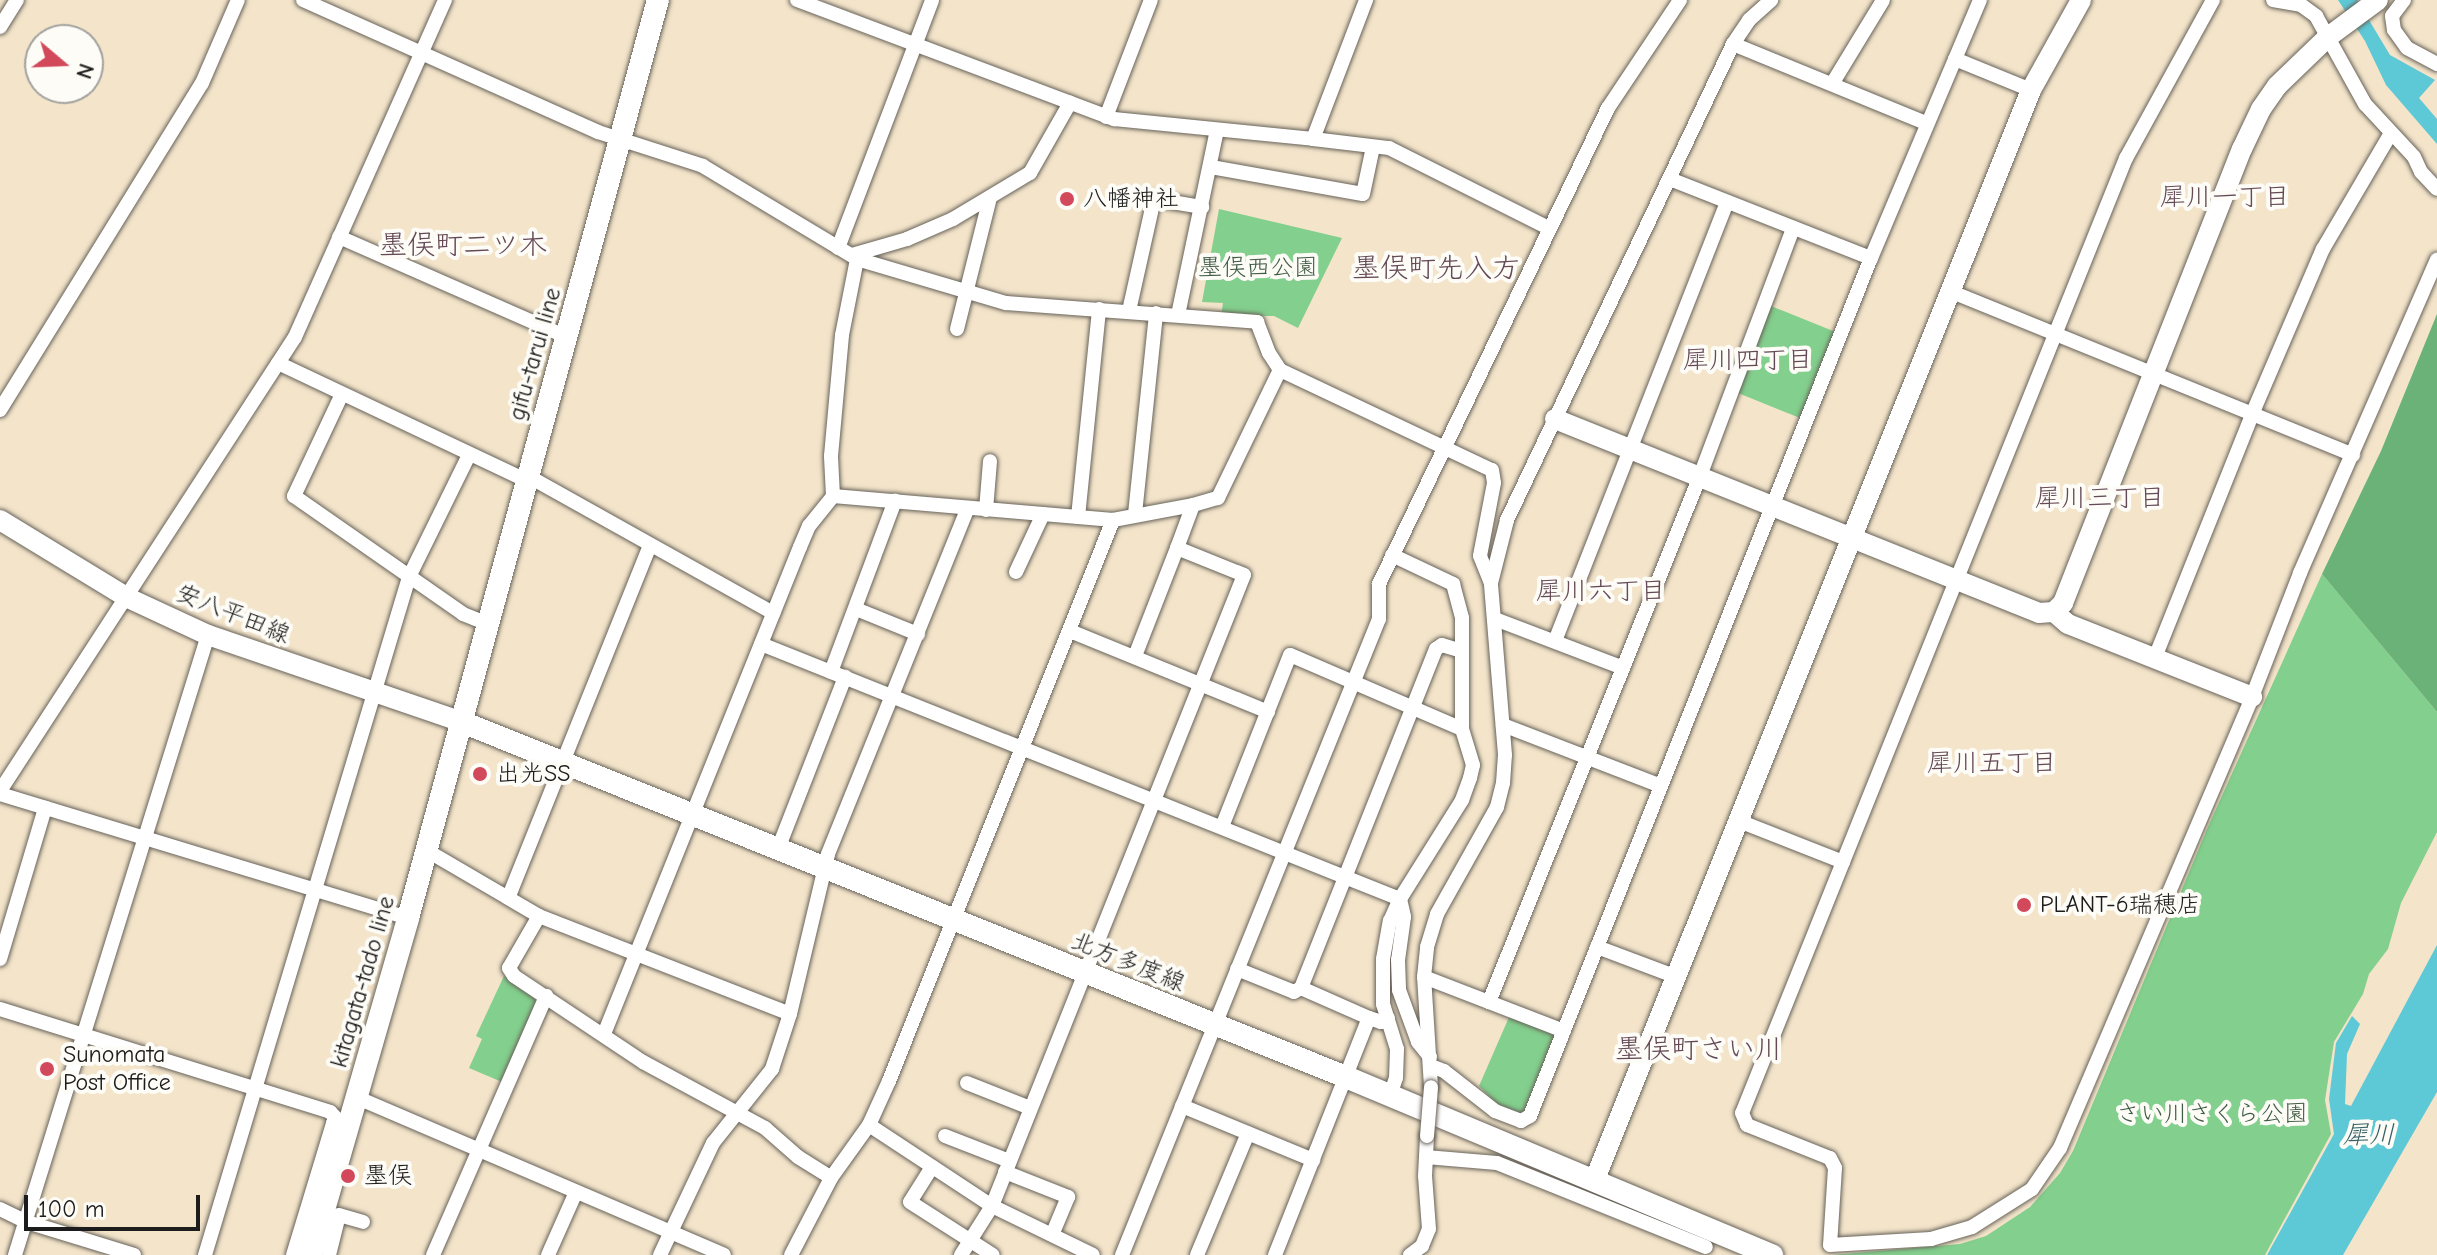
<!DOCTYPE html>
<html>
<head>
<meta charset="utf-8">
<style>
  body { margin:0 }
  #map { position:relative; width:2437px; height:1255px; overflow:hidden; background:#f3e4ca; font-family:"Comic Neue","Klee One",sans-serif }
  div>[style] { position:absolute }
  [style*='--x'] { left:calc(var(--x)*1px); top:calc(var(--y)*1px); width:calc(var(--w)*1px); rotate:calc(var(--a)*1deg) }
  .green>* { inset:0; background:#83cf8d; transform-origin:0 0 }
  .forest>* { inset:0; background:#6ab278 }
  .water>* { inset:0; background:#5dc8d6 }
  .roads { filter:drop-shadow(0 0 2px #676259) drop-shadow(0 0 2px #676259) }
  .street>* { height:14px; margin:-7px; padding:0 7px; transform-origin:7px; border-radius:7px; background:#fff }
  .secondary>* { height:20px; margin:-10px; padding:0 10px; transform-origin:10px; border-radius:10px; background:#fff }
  .primary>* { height:22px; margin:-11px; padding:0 11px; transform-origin:11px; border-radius:11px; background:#fff }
  .bridges { filter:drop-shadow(0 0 2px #676259) drop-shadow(0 0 2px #676259) }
  .street-bridge>* { height:14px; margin:-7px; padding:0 7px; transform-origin:7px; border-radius:7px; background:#fff }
  .dots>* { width:22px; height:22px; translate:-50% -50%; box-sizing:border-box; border:4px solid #fdfcf7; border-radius:50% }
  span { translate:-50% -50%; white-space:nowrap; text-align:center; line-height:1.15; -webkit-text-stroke:8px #fdfcf7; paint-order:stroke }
  .poi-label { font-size:24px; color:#1c1c1c }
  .left { translate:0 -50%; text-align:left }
  .park-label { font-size:24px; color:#405b44 }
  .street-label { font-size:24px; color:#1c1c1c }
  .neighbourhood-label { font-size:26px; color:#644956 }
  .water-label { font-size:26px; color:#366166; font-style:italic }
  .quarter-label { font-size:28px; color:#644956 }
  .north { position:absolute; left:24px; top:24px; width:80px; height:80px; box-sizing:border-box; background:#fdfcf7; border:2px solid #a3a29f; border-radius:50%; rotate:109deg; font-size:22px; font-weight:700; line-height:32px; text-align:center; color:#1c1c1c }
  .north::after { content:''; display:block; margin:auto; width:28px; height:36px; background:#d1495b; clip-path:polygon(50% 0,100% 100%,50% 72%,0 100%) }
  .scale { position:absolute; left:24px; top:1195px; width:176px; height:36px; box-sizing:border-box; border:4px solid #1c1c1c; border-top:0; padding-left:10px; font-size:24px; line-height:28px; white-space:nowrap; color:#1c1c1c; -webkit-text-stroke:6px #fdfcf7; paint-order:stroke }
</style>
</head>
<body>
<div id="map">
  <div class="green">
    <div style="clip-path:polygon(1219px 209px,1342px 238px,1298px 328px,1274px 316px,1221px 316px,1223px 303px,1202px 302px)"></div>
    <div style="left:1771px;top:306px;width:71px;height:93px;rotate:22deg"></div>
    <div style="clip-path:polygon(2322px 574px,2437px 712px,2437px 832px,2401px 903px,2388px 949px,2369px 974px,2363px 994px,2334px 1042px,2325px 1100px,2331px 1134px,2265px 1255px,1832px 1255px,1960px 1244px,1986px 1236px,2030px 1207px,2060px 1173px,2073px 1151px,2207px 829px)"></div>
    <div style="clip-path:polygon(504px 976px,533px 995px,536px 1003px,502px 1082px,469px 1068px,482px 1039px,476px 1036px)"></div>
    <div style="clip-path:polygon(1510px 1015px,1557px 1034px,1525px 1115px,1499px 1106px,1479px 1086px)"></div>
  </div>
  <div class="forest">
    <div style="clip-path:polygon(2437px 314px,2437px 712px,2322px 574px,2381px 451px)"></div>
  </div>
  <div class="water">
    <div style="clip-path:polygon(2338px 0,2357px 0,2390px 55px,2435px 80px,2419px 98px,2437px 119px,2437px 144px,2386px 85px,2365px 41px)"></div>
    <div style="clip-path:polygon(2437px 945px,2437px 1092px,2343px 1255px,2267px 1255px,2334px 1134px,2329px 1099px,2336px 1043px,2352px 1016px,2360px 1024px,2347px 1054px,2345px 1104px,2351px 1106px)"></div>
  </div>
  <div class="roads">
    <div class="street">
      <div style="--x:303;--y:0;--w:323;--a:24.1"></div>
      <div style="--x:598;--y:132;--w:110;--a:17.9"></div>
      <div style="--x:703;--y:166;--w:180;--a:31.1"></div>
      <div style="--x:857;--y:259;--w:155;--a:16.5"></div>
      <div style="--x:1006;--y:303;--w:252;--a:4.3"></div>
      <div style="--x:1257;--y:322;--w:33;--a:69"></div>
      <div style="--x:1269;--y:353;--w:20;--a:57"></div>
      <div style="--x:1280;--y:370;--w:234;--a:25.3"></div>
      <div style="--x:1492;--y:470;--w:13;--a:81"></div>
      <div style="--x:1494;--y:483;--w:74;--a:100.9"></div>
      <div style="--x:1480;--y:556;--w:29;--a:68"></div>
      <div style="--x:797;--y:0;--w:339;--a:20.6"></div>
      <div style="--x:1114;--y:119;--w:200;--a:5.7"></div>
      <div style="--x:1313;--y:139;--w:149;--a:-69.1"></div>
      <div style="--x:2213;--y:0;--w:180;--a:118.8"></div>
      <div style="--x:2126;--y:158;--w:1029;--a:111.9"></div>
      <div style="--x:1742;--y:1113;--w:13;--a:67"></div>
      <div style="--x:1747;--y:1125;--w:89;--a:21.7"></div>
      <div style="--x:1830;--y:1158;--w:11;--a:63"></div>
      <div style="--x:1835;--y:1168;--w:77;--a:93.7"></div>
      <div style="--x:1830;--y:1245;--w:101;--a:-3.4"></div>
      <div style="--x:1931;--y:1239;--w:43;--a:-16.3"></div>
      <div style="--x:1972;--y:1227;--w:71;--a:-32.3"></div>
      <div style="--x:2032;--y:1189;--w:50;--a:-55.7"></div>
      <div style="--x:2060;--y:1148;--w:490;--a:-66.9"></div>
      <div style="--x:2252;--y:697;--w:133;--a:-68.8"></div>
      <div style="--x:2300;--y:573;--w:342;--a:-66.4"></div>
      <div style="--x:2273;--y:0;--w:28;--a:10"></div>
      <div style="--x:2301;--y:5;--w:19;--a:36"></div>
      <div style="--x:2316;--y:16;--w:101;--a:60.9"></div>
      <div style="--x:2365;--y:104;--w:72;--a:47.2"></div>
      <div style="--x:2414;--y:157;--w:17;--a:65"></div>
      <div style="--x:2421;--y:172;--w:23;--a:47"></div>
      <div style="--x:2404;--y:0;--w:20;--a:127"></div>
      <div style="--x:2392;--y:16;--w:14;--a:82"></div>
      <div style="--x:2394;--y:30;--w:22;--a:54"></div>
      <div style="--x:2407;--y:48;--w:34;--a:28"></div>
      <div style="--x:0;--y:27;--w:32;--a:-58"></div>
      <div style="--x:1733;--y:44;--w:209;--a:22.3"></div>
      <div style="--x:1955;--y:59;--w:82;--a:22.2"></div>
      <div style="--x:1832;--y:84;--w:98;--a:-58.7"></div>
      <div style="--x:1106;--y:117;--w:125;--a:-69"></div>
      <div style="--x:1313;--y:139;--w:77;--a:6.8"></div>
      <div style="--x:1389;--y:148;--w:179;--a:26.6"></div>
      <div style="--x:1211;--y:167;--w:154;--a:10.1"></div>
      <div style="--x:1363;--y:194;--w:48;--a:-78"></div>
      <div style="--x:1670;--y:179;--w:216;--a:21.5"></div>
      <div style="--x:339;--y:237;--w:249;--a:23.7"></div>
      <div style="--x:838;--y:248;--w:265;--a:-69.2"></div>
      <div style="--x:852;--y:255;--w:57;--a:-16.2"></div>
      <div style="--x:907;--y:239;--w:50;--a:-23.5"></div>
      <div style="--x:953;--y:219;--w:90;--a:-30.9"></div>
      <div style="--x:1030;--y:173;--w:81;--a:-60.3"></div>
      <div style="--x:1952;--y:292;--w:433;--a:22.1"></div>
      <div style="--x:1129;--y:311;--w:115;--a:-77.4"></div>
      <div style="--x:1154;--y:199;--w:49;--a:9.5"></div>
      <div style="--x:1178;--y:315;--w:189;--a:-78.1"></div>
      <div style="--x:957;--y:329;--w:135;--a:-75.9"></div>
      <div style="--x:278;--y:363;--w:274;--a:25.3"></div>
      <div style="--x:342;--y:394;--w:113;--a:115.2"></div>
      <div style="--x:294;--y:496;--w:206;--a:34.9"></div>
      <div style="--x:463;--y:614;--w:27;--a:22"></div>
      <div style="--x:0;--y:410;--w:384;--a:-58.3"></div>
      <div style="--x:202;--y:83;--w:90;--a:-66.6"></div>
      <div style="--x:528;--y:476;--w:281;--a:29.2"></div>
      <div style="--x:833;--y:496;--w:281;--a:4.9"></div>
      <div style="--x:1113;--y:520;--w:81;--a:-10.6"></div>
      <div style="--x:1193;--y:505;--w:46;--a:110.4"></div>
      <div style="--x:1177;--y:548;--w:72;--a:21.9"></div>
      <div style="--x:1244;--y:575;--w:679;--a:111.77"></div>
      <div style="--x:992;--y:1206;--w:147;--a:-146.6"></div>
      <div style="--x:1193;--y:505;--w:26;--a:-16"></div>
      <div style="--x:1218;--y:498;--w:142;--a:-64.2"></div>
      <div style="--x:986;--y:510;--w:49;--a:-85.3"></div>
      <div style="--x:1135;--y:514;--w:202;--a:-84"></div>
      <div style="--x:1078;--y:517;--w:209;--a:-84.2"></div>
      <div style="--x:1392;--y:555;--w:68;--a:25.4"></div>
      <div style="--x:1453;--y:584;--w:35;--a:75"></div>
      <div style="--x:1462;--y:618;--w:111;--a:90"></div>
      <div style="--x:1016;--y:572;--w:64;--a:-65"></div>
      <div style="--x:856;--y:609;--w:67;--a:22"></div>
      <div style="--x:1495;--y:619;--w:137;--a:20.9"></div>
      <div style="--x:1070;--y:631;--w:214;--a:22.2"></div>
      <div style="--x:1555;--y:641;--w:471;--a:-68.6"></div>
      <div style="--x:761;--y:644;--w:688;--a:21.76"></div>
      <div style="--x:1400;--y:899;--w:117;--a:-57.9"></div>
      <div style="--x:1462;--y:800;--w:23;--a:-70"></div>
      <div style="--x:1470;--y:778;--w:13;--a:-77"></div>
      <div style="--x:1473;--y:765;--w:38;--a:-107"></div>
      <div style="--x:1462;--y:729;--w:187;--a:-156.7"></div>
      <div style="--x:1290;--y:655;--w:185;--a:111.6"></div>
      <div style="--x:1135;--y:656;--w:116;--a:-68.7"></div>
      <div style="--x:2154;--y:660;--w:267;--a:-68.2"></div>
      <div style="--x:2253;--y:412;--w:177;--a:-66.8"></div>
      <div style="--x:2323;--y:249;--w:134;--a:-59.6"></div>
      <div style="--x:831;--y:672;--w:183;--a:-69.5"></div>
      <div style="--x:1503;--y:725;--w:169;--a:21.1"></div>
      <div style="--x:0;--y:791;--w:541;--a:-56.99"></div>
      <div style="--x:295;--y:337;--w:369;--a:-66"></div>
      <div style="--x:0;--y:794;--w:426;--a:16.9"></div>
      <div style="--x:1739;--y:821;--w:112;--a:21.5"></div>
      <div style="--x:778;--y:849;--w:185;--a:-68.7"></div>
      <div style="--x:426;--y:850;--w:131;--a:30.3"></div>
      <div style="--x:539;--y:916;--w:269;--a:21.3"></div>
      <div style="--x:509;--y:896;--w:378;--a:-68.1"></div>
      <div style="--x:539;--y:916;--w:60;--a:120"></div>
      <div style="--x:509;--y:968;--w:9;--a:58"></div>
      <div style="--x:514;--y:976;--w:155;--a:33.7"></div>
      <div style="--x:643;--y:1062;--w:139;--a:28.4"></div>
      <div style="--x:765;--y:1128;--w:44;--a:41.3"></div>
      <div style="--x:798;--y:1157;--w:39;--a:32"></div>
      <div style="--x:1597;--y:947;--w:85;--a:20.6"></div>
      <div style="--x:0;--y:959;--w:158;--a:-73.4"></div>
      <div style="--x:1237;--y:969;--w:61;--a:22"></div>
      <div style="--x:1294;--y:992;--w:8;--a:-30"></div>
      <div style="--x:1301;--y:988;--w:365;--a:-68.3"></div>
      <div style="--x:1436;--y:649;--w:7;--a:-34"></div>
      <div style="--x:1442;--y:645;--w:21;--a:17"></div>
      <div style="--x:1424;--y:977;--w:150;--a:21.1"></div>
      <div style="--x:1301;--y:988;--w:74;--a:23.8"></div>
      <div style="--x:1489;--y:1002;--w:567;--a:-68.14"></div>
      <div style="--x:1700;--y:476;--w:265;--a:-69.4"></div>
      <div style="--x:0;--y:1009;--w:346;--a:17.3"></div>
      <div style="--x:330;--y:1112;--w:11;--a:45"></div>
      <div style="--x:338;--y:1120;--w:13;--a:9"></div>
      <div style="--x:604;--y:1034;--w:525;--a:-68.08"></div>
      <div style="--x:800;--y:547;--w:23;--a:-67"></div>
      <div style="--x:809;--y:526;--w:38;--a:-51"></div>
      <div style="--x:833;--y:496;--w:40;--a:-92.9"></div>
      <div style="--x:831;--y:456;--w:121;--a:-84.8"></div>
      <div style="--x:842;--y:335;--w:77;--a:-78.8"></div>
      <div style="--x:1431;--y:1066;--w:14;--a:21"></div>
      <div style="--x:1444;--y:1071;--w:65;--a:38.1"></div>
      <div style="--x:1495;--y:1111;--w:28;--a:21"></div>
      <div style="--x:1521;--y:1121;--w:10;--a:-29"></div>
      <div style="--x:1530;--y:1116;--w:923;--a:-68.33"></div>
      <div style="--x:1871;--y:258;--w:280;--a:-67.1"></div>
      <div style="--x:967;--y:1083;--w:68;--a:21.6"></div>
      <div style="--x:1431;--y:1087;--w:110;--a:-93.6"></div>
      <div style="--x:1424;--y:977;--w:30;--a:-84"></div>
      <div style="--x:1427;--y:947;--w:34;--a:-73"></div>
      <div style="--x:1437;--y:914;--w:123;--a:-60.7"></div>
      <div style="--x:1497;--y:807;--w:25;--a:-76"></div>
      <div style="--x:1503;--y:783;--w:28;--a:-86"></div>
      <div style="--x:1505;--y:755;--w:173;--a:-94.7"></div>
      <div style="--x:1491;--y:583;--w:65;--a:-75.7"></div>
      <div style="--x:1507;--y:520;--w:527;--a:-64.6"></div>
      <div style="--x:1733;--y:44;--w:29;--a:-56"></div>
      <div style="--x:1749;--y:20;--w:30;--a:-42"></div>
      <div style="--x:1390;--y:1096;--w:19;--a:-72"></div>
      <div style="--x:1396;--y:1078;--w:29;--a:-88"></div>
      <div style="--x:1397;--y:1049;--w:47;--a:-107.3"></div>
      <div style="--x:1383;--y:1004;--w:45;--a:-90"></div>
      <div style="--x:1383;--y:959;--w:39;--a:-80"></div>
      <div style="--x:1390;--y:921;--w:24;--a:-66"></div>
      <div style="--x:1400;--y:899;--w:18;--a:77"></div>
      <div style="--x:1404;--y:917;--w:43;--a:97.9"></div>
      <div style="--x:1398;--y:960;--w:30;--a:88"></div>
      <div style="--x:1399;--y:990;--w:55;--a:69.9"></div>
      <div style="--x:1418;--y:1042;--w:19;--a:51"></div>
      <div style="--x:358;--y:1098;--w:398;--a:23.2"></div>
      <div style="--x:1182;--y:1106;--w:142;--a:22.4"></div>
      <div style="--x:945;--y:1136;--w:69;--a:21.3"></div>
      <div style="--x:1426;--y:1157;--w:71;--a:4.8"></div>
      <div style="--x:1497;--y:1163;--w:225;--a:21.9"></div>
      <div style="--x:932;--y:1167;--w:41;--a:122.2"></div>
      <div style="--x:910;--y:1202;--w:98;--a:32.6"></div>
      <div style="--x:1005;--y:1172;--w:68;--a:21.6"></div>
      <div style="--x:1068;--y:1197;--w:41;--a:112.8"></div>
      <div style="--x:0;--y:1209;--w:30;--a:26"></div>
      <div style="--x:27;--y:1222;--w:112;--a:17.1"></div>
      <div style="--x:15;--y:1255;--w:649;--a:-72.71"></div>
      <div style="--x:205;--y:1255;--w:708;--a:-73.25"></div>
      <div style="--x:409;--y:577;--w:136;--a:-63.8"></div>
      <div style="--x:293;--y:1255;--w:138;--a:-73.1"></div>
      <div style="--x:333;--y:1123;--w:6;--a:-31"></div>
      <div style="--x:329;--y:1255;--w:41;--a:-76"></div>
      <div style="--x:339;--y:1215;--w:25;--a:16"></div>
      <div style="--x:433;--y:1255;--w:283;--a:-66.4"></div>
      <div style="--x:548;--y:1255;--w:69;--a:-66"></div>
      <div style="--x:660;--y:1255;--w:124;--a:-64.7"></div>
      <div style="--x:713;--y:1143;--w:95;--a:-51.4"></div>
      <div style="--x:772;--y:1069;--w:58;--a:-71.9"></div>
      <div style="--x:790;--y:1014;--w:164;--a:-76.6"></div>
      <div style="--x:828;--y:854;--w:373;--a:-68"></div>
      <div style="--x:791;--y:1255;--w:87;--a:-62.5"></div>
      <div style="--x:831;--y:1178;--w:65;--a:-54.4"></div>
      <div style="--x:869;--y:1125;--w:48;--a:-65.6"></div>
      <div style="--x:889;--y:1081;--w:604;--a:-68.23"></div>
      <div style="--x:961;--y:1255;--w:58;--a:-57.7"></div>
      <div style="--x:992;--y:1206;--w:112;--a:25.9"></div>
      <div style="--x:1122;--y:1255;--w:686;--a:-68"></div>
      <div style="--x:1379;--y:619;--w:35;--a:-90"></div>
      <div style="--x:1379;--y:584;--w:528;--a:-64.31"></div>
      <div style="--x:1608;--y:108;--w:130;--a:-56.3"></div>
      <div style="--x:1197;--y:1255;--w:132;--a:-67.3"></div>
      <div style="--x:1275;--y:1255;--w:255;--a:-68.4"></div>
      <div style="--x:1369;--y:1018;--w:13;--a:18"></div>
      <div style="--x:1381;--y:1022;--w:8;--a:-30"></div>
      <div style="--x:1410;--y:1255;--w:15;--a:-37"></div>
      <div style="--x:1422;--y:1246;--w:18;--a:-68"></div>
      <div style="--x:1429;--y:1229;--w:53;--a:-94.3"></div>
      <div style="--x:1425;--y:1176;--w:40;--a:-87.1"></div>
    </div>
    <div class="secondary">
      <div style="--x:1555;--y:419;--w:521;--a:21.84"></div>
      <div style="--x:2039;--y:613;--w:15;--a:-4"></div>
      <div style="--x:2054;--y:612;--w:13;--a:-45"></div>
      <div style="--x:2063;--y:603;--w:488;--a:-68.5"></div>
      <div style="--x:2242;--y:149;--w:44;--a:-64.6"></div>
      <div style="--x:2261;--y:109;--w:28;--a:-55"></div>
      <div style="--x:2277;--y:86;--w:71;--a:-43.9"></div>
      <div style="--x:2328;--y:37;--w:62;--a:-36.5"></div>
      <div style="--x:0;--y:520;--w:148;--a:31.4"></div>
      <div style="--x:126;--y:597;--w:90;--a:24.9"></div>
      <div style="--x:208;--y:635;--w:268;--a:18.9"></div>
      <div style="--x:2054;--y:612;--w:18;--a:41"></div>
      <div style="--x:2068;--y:624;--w:198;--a:21.6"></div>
      <div style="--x:1595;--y:1179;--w:1173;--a:-68.18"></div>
      <div style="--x:2031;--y:90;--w:103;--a:-60.9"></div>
    </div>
    <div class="primary">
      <div style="--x:462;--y:722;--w:953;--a:21.88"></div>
      <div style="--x:1346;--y:1077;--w:462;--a:22.7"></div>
      <div style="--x:311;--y:1255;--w:351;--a:-73.9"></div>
      <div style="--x:408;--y:918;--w:951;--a:-74.77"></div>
    </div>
  </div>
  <div class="bridges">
    <div class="street-bridge">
      <div style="--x:1427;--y:1136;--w:49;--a:-85.3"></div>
    </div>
  </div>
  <div class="dots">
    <div style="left:1067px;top:199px;background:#d1495b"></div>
    <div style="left:480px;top:774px;background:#d1495b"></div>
    <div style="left:2024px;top:905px;background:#d1495b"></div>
    <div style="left:47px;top:1069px;background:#d1495b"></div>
    <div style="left:348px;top:1176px;background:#d1495b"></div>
  </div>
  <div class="poi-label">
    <span class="left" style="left:1083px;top:199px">八幡神社</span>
    <span class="left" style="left:496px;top:774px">出光SS</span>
    <span class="left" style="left:2040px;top:905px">PLANT-6瑞穂店</span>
    <span class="left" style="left:63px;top:1069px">Sunomata<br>Post Office</span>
    <span class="left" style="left:364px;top:1176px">墨俣</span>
  </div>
  <div class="park-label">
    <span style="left:1258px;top:268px">墨俣西公園</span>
    <span style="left:2212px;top:1114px">さい川さくら公園</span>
  </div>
  <div class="street-label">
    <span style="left:535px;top:354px;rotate:-74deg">gifu-tarui line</span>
    <span style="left:233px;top:614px;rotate:22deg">安八平田線</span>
    <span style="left:1128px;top:962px;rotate:22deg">北方多度線</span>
    <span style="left:363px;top:982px;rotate:-74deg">kitagata-tado line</span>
  </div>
  <div class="neighbourhood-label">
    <span style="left:2225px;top:198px">犀川一丁目</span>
    <span style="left:1748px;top:361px">犀川四丁目</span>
    <span style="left:2100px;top:499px">犀川三丁目</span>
    <span style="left:1601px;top:592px">犀川六丁目</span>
    <span style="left:1992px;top:764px">犀川五丁目</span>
  </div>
  <div class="water-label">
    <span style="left:2369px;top:1136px">犀川</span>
  </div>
  <div class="quarter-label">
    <span style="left:463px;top:245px">墨俣町二ツ木</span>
    <span style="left:1436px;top:268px">墨俣町先入方</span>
    <span style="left:1699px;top:1049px">墨俣町さい川</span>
  </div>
  <div class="north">N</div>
  <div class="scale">100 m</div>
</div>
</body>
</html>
